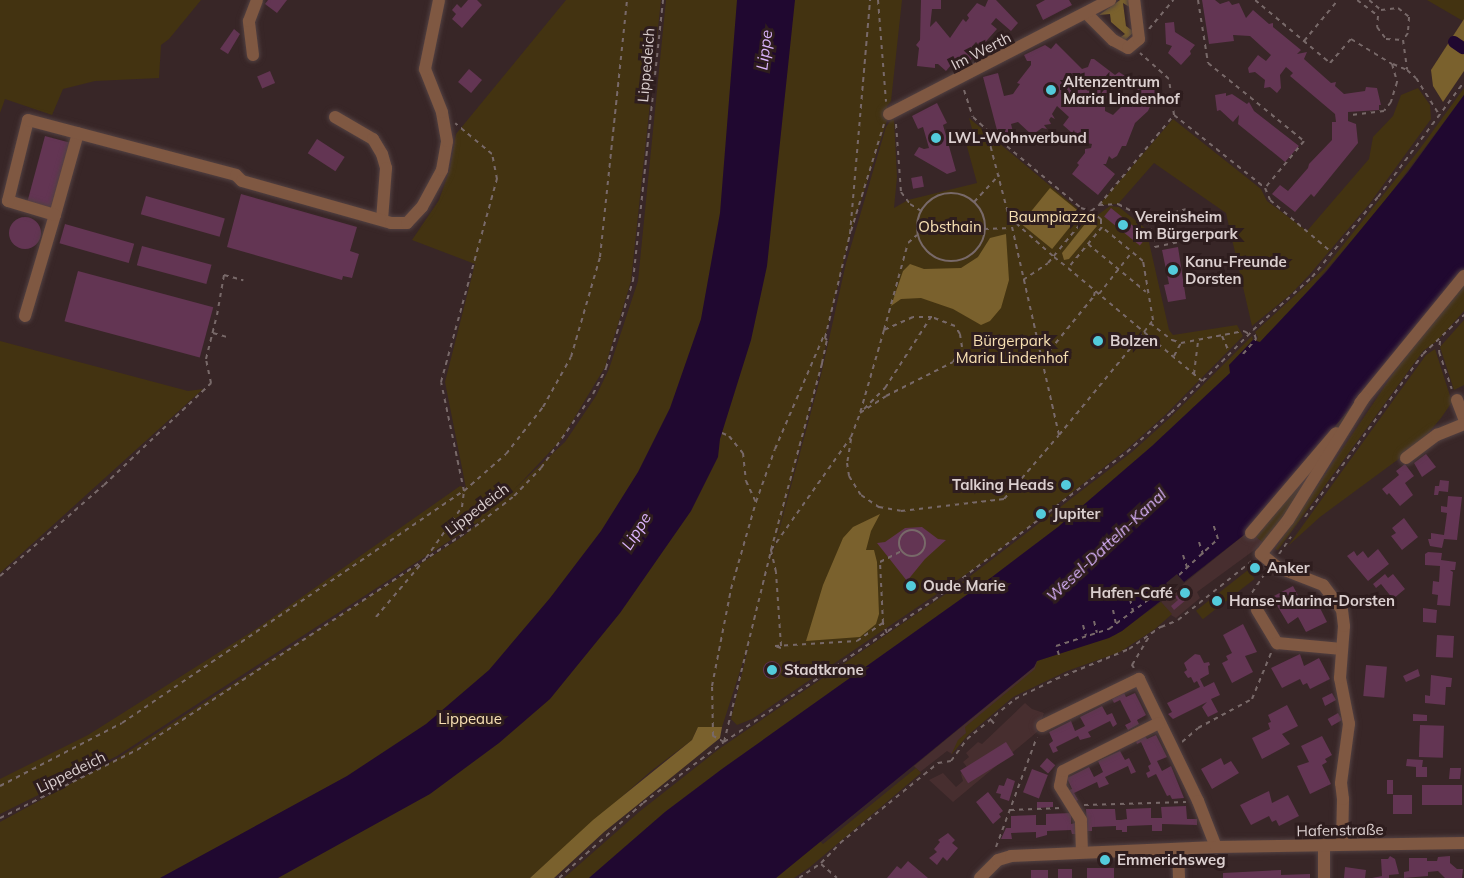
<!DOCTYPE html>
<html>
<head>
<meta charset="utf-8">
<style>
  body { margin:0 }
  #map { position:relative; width:1464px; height:878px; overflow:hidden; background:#382627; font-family:Mulish,sans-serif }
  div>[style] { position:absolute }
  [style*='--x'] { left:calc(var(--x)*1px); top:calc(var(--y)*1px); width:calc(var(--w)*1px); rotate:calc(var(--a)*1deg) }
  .built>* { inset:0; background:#472e2f }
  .green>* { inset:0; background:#433311; transform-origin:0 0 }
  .forest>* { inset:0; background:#7a612d; transform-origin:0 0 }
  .water>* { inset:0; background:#200830 }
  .canal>* { height:12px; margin:-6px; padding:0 6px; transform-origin:6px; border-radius:6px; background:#200830 }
  .building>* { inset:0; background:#633553; transform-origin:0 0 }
  .round { border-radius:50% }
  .path>* { height:2px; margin-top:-1px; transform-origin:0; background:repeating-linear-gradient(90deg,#786969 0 4.5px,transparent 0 9px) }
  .path>.ring { margin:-1px; padding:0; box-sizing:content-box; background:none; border:2px solid #786969; border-radius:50% }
  .roads { filter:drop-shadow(0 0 2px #524142) drop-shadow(0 0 2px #524142) }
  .minor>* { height:12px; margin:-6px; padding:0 6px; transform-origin:6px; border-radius:6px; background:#7f5842 }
  .dots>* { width:16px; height:16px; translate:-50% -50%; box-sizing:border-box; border:3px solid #2e1d1e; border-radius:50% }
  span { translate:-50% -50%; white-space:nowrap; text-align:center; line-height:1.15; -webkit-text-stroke:6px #2e1d1e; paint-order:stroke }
  .street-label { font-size:15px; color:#dbcfcf }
  .poi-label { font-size:15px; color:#dbcfcf; font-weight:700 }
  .left { translate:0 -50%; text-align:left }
  .right { translate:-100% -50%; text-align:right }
  .park-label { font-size:15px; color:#f8e0b3 }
  .water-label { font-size:16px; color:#dab3fb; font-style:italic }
</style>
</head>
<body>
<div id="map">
  <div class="built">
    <div style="clip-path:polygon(1249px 531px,1264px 543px,1197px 592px,1200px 598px,1176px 618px,1171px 615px,1161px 602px)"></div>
    <div style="clip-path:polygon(1037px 661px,1039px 676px,967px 734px,952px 754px,947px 751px,920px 772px,914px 766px,1034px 667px)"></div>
    <div style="clip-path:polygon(1025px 703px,1032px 709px,1044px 713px,1037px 732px,953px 802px,929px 780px,943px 773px,956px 787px,963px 781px,961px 774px,967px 767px,963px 762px,969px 757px,966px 753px,978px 742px,982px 744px)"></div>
  </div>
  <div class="green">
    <div style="clip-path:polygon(0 0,201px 0,169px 39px,161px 45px,159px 78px,95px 81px,63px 89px,52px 115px,5px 99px,0 113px)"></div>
    <div style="clip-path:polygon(566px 0,661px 0,631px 281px,605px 367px,561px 440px,511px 493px,480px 521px,117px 756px,0 814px,0 779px,88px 735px,259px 627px,460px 486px,466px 488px,445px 382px,475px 264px,412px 240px,439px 200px,450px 169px,456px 134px)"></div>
    <div style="clip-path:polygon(666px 0,902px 0,891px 101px,887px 106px,889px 114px,850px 235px,825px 338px,827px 340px,822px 363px,763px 590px,821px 375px,846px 263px,886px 127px,891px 120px,894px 119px,897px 177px,894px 208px,908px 200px,977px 183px,963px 132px,972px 129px,969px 118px,1091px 220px,1110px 206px,1119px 207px,1146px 229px,1169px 330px,1173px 335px,1237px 325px,1243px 336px,1165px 415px,1127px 449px,984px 562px,752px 719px,737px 725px,731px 719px,750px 640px,722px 727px,697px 729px,692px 740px,651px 771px,530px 878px,0 878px,0 822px,118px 758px,465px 535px,565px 442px,596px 396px,609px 369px,638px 281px)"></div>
    <div style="clip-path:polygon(1427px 0,1464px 0,1464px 19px,1463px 21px)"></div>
    <div style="clip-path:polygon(1418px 88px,1430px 105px,1431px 119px,1370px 203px,1310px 274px,1292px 293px,1252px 326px,1226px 213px,1154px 163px,1118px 204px,1099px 205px,1173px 119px,1261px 189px,1267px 201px,1307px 231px,1369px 159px,1373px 137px,1393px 116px,1401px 95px)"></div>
    <div style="clip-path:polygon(1464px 88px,1464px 95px,1379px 209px,1308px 291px,1260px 342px,1256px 342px,1258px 337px,1255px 332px,1324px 269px,1419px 150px)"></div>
    <div style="clip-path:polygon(1464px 284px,1464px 311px,1437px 341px,1423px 351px,1278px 550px,1275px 549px,1395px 371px)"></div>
    <div style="clip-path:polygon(1464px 320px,1464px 385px,1454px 390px,1440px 347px)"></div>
    <div style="clip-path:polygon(1252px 336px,1253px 340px,1230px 365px,1230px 373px,1152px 446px,1058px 527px,992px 577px,722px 769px,665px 812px,589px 878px,564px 878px,639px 812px,719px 749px,956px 587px,1132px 452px,1172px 416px)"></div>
    <div style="clip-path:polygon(0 341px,188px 391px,203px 389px,0 573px)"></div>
    <div style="clip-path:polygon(1435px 349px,1452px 402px,1441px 418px,1419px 444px,1320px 517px,1288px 546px,1426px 355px)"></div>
    <div style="clip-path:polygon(1323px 456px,1284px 518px,1264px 543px,1256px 537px)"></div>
    <div style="left:1248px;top:570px;width:11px;height:66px;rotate:52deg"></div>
    <div style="clip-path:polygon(1161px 602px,1172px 614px,1155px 629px,1120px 652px,1067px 671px,1013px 697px,968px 735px,951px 755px,958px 740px,966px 733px,965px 727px,1035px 669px,1037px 661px,1115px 635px)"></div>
    <div style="clip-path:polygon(916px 768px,921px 773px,810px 867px,794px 878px,776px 878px,820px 841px,823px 844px)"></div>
  </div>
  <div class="forest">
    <div style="clip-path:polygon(1120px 0,1130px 0,1131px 8px,1123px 3px,1126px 26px,1134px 32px,1122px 43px,1118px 39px,1125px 34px,1111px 22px,1110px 14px,1099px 15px)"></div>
    <div style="clip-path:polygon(1464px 19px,1464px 71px,1443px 102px,1433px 86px,1431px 70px)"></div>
    <div style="left:1050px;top:188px;width:40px;height:46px;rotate:39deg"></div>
    <div style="clip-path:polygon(1089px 219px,1097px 226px,1069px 259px,1064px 260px,1062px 253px)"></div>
    <div style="clip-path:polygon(1006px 234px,1009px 280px,1001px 308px,990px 321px,981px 325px,953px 309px,921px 298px,901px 299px,891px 306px,903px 271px,910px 264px,924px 269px,961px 268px,978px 257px,990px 238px)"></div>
    <div style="clip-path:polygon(880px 514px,871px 531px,866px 550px,874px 550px,877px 562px,879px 614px,876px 624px,860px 637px,806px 641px,823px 585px,843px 538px,853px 527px)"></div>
    <div style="clip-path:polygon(698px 727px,722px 727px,720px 738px,604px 832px,554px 878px,530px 878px,593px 820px,692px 740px)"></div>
  </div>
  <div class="water">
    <div style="clip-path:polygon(737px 0,795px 0,767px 266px,751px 340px,720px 439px,718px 457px,691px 511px,620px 613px,550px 699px,499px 743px,430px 794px,278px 878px,160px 878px,347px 776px,426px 724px,489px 670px,550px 598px,601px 531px,638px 472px,670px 408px,701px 319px,720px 213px)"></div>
    <div style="clip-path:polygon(1464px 95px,1464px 269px,1249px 531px,1184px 582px,1177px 574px,1166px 583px,1172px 592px,1122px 631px,1109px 638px,1037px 661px,1034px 667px,776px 878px,589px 878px,665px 812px,722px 769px,992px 577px,1058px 527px,1152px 446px,1230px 373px,1229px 365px,1253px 340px,1260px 342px,1326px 272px,1408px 172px)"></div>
  </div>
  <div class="canal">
    <div style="--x:1454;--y:42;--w:11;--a:34"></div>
  </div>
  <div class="building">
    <div style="clip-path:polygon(268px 0,287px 0,277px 13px,265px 4px)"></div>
    <div style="clip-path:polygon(468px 0,477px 0,482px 5px,462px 28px,452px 19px,456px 14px,452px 10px,457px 4px,461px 8px)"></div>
    <div style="clip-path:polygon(921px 0,941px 0,941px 9px,932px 9px,930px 27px,936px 21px,950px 38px,963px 19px,966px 22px,969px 18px,967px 15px,977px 3px,985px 7px,988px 0,996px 0,1018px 23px,1011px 31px,996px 18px,991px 24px,997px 29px,981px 47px,976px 42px,969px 50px,975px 55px,963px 68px,952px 64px,946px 71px,938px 64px,935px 64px,935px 68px,917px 66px,919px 48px,916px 45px,920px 40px)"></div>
    <div style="clip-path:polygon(1045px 0,1069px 0,1072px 5px,1043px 20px,1036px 5px)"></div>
    <div style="clip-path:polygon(1202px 0,1215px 0,1220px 4px,1229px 1px,1232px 5px,1239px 3px,1246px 18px,1253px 10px,1269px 24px,1273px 23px,1273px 27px,1301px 50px,1297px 54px,1307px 52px,1304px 59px,1331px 83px,1336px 82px,1335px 86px,1344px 94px,1365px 91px,1366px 87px,1377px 88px,1381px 105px,1379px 105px,1379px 110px,1348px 112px,1348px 121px,1356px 124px,1358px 143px,1314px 197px,1311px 194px,1295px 212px,1272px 194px,1280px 185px,1288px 191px,1308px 168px,1309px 164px,1332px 140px,1332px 122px,1336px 122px,1335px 114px,1290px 76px,1293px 73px,1286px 67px,1280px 75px,1281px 88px,1277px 93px,1270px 87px,1264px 88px,1265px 80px,1255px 72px,1249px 73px,1248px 68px,1258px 55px,1266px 61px,1271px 55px,1250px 36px,1233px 35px,1234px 41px,1209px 44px)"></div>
    <div style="clip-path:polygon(1174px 22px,1175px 32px,1195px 45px,1190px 51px,1191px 54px,1181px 65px,1168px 53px,1172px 46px,1166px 44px,1165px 23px)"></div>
    <div style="clip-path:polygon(234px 29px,240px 34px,228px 54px,220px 49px)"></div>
    <div style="clip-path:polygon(evenodd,1056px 43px,1082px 69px,1088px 67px,1091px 59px,1094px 59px,1115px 75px,1119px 72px,1125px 76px,1100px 106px,1105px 107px,1105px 111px,1113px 115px,1135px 93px,1143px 79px,1156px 88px,1155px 94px,1148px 99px,1152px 102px,1148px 111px,1135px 123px,1126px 146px,1122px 146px,1117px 156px,1112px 159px,1109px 156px,1106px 164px,1103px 164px,1115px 174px,1098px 195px,1072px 174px,1079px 165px,1077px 163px,1085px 153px,1085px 149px,1091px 148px,1092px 144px,1087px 143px,1084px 137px,1086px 134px,1082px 131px,1080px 134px,1075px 133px,1074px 130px,1072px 133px,1063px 125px,1069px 117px,1057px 106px,1052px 114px,1055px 119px,1051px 117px,1049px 120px,1051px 124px,1044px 125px,1047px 129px,1042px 128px,1032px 135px,1018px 122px,1011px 124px,1013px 132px,998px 134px,983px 77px,998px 73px,1004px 96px,1013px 94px,1020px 84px,1017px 83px,1031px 65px,1031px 61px,1027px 61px,1024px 55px,1045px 45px,1051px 49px,1056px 43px,1090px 76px,1099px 84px,1088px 91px,1082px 85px,1090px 76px)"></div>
    <div style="left:469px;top:69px;width:17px;height:17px;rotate:40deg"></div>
    <div style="left:270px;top:71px;width:13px;height:14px;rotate:67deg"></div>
    <div style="clip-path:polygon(1226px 93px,1226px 96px,1232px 94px,1247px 104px,1249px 102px,1254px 111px,1299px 146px,1285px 162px,1238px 124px,1239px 115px,1233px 122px,1220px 110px,1217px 111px,1215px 95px)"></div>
    <div style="clip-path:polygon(937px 103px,947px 123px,943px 125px,956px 171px,947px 174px,914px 155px,919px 147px,924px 149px,929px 148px,923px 127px,918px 129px,912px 116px)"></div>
    <div style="left:45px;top:136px;width:27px;height:72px;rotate:15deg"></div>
    <div style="left:317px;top:139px;width:33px;height:17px;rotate:33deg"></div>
    <div style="left:922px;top:176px;width:11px;height:11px;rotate:80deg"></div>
    <div style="clip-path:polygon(241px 194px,357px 227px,350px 251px,359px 254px,352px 278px,343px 276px,342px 280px,227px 247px)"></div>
    <div style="left:146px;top:196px;width:82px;height:19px;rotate:16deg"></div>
    <div style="left:1111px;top:208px;width:46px;height:11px;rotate:39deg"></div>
    <div class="round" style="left:9px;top:217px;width:32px;height:32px"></div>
    <div style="left:65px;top:224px;width:72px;height:20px;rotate:16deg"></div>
    <div style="left:142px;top:246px;width:72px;height:20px;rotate:15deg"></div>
    <div style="clip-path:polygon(1178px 247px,1186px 299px,1168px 302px,1164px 285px,1169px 284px,1162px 250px)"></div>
    <div style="left:78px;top:271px;width:140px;height:52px;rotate:15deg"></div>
    <div style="clip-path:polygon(1426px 454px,1436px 467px,1422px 477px,1414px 463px)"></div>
    <div style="clip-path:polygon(1405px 464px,1414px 476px,1405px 483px,1413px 495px,1400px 506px,1389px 493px,1387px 495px,1382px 489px,1399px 475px,1396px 471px)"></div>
    <div style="clip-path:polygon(1440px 480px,1449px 481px,1448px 492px,1439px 491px,1438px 495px,1434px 495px,1435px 486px,1439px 486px)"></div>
    <div style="clip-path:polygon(1448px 496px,1462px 497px,1457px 540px,1444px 539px,1442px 548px,1430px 546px,1428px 539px,1431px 539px,1431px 533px,1444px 535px,1447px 513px,1441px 512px,1441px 506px,1447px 507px)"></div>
    <div style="clip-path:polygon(1404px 518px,1418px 537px,1402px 550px,1391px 536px,1396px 533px,1392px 528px)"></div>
    <div style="clip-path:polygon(922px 527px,938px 539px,946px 540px,925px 559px,907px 581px,877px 543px,885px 542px,905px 528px)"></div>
    <div style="clip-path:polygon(1378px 549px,1389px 564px,1368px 581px,1347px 556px,1354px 551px,1357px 556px,1363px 551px,1368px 558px)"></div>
    <div style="clip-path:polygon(1428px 552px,1442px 553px,1441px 560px,1456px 562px,1455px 570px,1450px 570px,1453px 572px,1450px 606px,1437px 605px,1438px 595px,1432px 594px,1433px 581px,1439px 582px,1440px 566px,1425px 565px,1425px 554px)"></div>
    <div style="clip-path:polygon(1385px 574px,1388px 578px,1393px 574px,1405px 589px,1393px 599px,1381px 584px,1376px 588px,1373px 584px)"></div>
    <div style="clip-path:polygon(1293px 586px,1303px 605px,1317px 602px,1327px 622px,1306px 632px,1298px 617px,1288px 624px,1272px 597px)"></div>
    <div style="clip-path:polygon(1187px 587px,1193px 594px,1174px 610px,1171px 606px,1178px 600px,1175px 597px)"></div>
    <div style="clip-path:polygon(1423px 608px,1437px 610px,1436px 623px,1423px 622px)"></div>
    <div style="clip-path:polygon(1243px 624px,1257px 652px,1245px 656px,1253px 672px,1232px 683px,1222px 663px,1228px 660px,1226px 656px,1232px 653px,1223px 635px)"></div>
    <div style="left:1437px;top:635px;width:17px;height:22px;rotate:3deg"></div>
    <div style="clip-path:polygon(1195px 654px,1200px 655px,1204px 663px,1209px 662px,1210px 665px,1208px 666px,1209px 674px,1200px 679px,1204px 687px,1214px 682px,1220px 695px,1211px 699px,1218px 712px,1208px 717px,1202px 707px,1207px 702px,1173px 719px,1168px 714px,1172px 712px,1167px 703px,1200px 687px,1197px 681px,1194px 683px,1191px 677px,1188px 678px,1184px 672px,1187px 670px,1184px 663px)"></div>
    <div style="clip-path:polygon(1300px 654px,1304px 666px,1319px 658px,1330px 679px,1310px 689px,1307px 683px,1303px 685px,1300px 679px,1282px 688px,1271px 668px)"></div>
    <div class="round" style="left:763px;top:661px;width:18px;height:18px"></div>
    <div style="left:1366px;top:665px;width:21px;height:31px;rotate:5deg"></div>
    <div style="clip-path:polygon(1418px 669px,1420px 676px,1406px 682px,1403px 676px)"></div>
    <div style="clip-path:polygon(1431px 675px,1452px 678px,1451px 687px,1446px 687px,1445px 705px,1425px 703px,1425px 695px,1430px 696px)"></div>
    <div style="clip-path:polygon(1124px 693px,1126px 697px,1135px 693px,1146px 715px,1137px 720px,1139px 724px,1128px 730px,1125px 725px,1131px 722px,1120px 700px,1114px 703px,1112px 699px)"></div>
    <div style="clip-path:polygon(1332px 693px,1336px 700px,1325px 706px,1322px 698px)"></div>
    <div style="clip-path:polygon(1287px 705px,1298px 726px,1282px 734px,1290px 744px,1262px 759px,1252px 738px,1270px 729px,1268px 723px,1271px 722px,1268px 715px)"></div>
    <div style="clip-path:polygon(1102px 706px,1107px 715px,1112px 713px,1117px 724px,1113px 727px,1110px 721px,1088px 732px,1091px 737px,1080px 740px,1078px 736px,1056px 747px,1058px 751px,1053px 753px,1049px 744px,1053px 741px,1049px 732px,1071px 721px,1075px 731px,1085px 726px,1080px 717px)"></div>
    <div style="left:1338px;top:713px;width:8px;height:12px;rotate:60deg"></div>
    <div style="clip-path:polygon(1413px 714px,1427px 715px,1427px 721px,1413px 721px)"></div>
    <div style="left:1420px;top:725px;width:24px;height:32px;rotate:2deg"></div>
    <div style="clip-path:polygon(1144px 735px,1147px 739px,1156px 735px,1167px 757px,1157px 761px,1162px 771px,1171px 766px,1184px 798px,1172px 799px,1170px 795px,1167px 796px,1156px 774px,1148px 778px,1146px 773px,1150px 771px,1148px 766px,1151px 764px,1141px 742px,1137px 744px,1135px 739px)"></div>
    <div style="clip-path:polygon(1322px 736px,1332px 755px,1325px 759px,1327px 762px,1322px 765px,1331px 784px,1310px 794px,1297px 766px,1309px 762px,1301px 746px)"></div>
    <div style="left:1006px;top:742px;width:15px;height:54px;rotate:58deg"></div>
    <div style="clip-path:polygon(1120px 751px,1125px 760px,1129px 758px,1136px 772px,1131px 774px,1128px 766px,1105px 777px,1109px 784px,1099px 788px,1097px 782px,1074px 793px,1078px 800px,1073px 803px,1067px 791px,1072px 789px,1067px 778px,1089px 767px,1094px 777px,1103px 772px,1098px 761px)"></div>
    <div style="left:1047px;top:758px;width:11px;height:11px;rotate:41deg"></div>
    <div style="clip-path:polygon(1221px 758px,1224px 765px,1231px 761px,1239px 773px,1212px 789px,1201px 769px)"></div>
    <div style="clip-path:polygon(1407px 759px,1423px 760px,1422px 767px,1427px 767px,1427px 777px,1416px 777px,1416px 767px,1406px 766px)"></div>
    <div style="clip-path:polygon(1450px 768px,1461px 768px,1460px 779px,1449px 779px)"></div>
    <div style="left:1032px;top:769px;width:17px;height:25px;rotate:21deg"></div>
    <div style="clip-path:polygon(1007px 778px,1015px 781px,1009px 801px,1000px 798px,1001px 794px,996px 793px,999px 785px,1004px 786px)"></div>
    <div style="left:1387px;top:780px;width:6px;height:14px"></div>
    <div style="left:1462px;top:785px;width:20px;height:40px;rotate:90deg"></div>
    <div style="clip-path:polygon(1269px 791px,1272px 803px,1288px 795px,1299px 816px,1279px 826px,1276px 820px,1272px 822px,1269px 816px,1251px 825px,1240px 805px)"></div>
    <div style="clip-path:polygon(988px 792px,1003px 811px,999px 814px,1001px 817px,993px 824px,976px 802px)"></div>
    <div style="left:1412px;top:795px;width:19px;height:19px;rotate:90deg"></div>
    <div style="clip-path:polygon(1037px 802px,1053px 802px,1053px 807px,1037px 808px)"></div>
    <div style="clip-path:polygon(1186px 806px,1187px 819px,1197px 819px,1197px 825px,1162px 824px,1162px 831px,1152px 831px,1152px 825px,1127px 826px,1127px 832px,1122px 832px,1122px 830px,1116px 830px,1116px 826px,1092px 827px,1092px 831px,1087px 831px,1086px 809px,1115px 809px,1116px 820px,1121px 820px,1127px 819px,1126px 809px,1151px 808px,1151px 818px,1162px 818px,1161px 807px)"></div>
    <div style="clip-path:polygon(1071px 813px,1071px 824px,1076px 823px,1077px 834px,1072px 834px,1071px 830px,1047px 831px,1047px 835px,1036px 838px,1036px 832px,1011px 833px,1012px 839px,1001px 839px,1006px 828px,1011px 828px,1011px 816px,1036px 815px,1036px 825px,1046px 825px,1046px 814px)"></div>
    <div style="clip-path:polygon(948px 833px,955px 840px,952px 843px,958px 848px,947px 861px,943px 857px,937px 865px,929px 858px,937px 852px,934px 849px,940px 842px,938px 840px)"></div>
    <div style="clip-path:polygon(1390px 856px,1395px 859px,1399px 874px,1389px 875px,1389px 878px,1372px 878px,1382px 876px,1381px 859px,1388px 859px)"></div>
    <div style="clip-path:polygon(1450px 856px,1450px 863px,1457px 869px,1463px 869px,1462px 878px,1445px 878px,1438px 871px,1428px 872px,1428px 876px,1404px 878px,1404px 872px,1409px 871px,1409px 858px,1427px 858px,1427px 861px,1437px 861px,1438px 857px)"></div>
    <div style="clip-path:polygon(908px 861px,928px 878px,887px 878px,897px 866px,901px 869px)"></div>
    <div style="clip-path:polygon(1345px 867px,1366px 870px,1365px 878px,1344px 878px)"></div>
    <div style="left:1114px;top:868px;width:10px;height:27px;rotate:90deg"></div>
    <div style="left:1072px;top:869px;width:9px;height:14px;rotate:90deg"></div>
    <div style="left:1048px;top:870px;width:8px;height:17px;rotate:90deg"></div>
    <div style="clip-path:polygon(1281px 870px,1281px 875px,1310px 874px,1310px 878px,1223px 878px,1223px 873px)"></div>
  </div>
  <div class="path">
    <div style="--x:878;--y:0;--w:102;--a:85.5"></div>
    <div style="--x:1198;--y:0;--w:64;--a:81"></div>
    <div style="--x:1208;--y:63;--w:124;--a:39.1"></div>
    <div style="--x:1304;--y:141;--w:61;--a:129.7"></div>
    <div style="--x:1255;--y:0;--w:98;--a:40"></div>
    <div style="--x:1330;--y:63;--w:32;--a:-49"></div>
    <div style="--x:1351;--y:39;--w:48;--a:31.4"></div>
    <div style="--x:1392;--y:64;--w:19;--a:74"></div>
    <div style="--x:1397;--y:82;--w:21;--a:107"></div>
    <div style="--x:1391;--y:102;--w:11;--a:128"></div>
    <div style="--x:1384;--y:111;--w:35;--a:173"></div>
    <div style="--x:1357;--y:0;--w:26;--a:37"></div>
    <div style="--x:1378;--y:16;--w:11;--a:95"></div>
    <div style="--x:1377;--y:27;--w:15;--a:53"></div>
    <div style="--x:1386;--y:39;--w:17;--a:3"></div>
    <div style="--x:1369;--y:0;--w:16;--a:40"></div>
    <div style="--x:1381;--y:10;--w:17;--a:-7"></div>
    <div style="--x:1398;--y:8;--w:14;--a:39"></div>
    <div style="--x:1409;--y:17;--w:16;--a:94"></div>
    <div style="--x:1408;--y:33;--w:9;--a:126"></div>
    <div style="--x:1403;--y:40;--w:30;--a:82"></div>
    <div style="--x:1149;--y:29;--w:38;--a:-50"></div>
    <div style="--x:1304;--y:41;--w:53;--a:-50.3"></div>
    <div style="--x:1393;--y:64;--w:15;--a:23"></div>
    <div style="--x:1407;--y:70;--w:12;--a:42"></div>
    <div style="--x:1416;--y:78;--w:45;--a:57.7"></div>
    <div style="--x:964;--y:90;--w:28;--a:72"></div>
    <div style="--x:973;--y:117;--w:18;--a:43"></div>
    <div style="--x:986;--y:129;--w:91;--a:75.4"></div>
    <div style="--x:1009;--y:217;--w:60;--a:41.6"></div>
    <div style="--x:1054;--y:257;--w:18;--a:38"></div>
    <div style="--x:1068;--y:268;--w:99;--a:40.1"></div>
    <div style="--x:1144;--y:332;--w:15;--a:-53"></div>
    <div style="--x:1153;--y:320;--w:60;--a:-99.6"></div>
    <div style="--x:1143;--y:261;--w:53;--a:-140.3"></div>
    <div style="--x:1102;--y:227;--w:53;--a:129.7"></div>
    <div style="--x:1174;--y:115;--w:117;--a:38.7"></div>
    <div style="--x:1265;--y:188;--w:13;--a:67"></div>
    <div style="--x:1270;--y:200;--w:80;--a:40.4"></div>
    <div style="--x:896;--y:124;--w:68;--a:85.8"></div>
    <div style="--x:901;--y:192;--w:15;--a:53"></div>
    <div style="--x:910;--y:204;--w:13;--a:32"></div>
    <div style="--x:986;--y:129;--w:124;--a:39.7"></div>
    <div style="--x:1081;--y:208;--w:10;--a:17"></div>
    <div style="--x:1091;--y:211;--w:10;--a:-37"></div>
    <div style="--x:1099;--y:205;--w:19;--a:-3"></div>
    <div style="--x:1118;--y:204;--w:34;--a:28"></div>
    <div style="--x:1148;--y:220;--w:40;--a:-16"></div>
    <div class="ring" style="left:917px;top:193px;width:66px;height:66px"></div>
    <div style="--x:974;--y:202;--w:37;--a:-47"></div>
    <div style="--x:1099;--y:205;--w:117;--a:-50.2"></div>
    <div style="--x:1174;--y:115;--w:36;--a:-98"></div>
    <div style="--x:1169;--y:79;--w:39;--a:-138"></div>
    <div style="--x:1010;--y:218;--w:141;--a:77.3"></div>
    <div style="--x:1148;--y:220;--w:28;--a:75"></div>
    <div style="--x:1155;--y:247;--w:40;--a:-12"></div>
    <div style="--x:984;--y:229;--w:27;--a:-2"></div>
    <div style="--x:851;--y:231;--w:112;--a:-72.9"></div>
    <div style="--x:1088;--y:244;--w:75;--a:39.6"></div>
    <div style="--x:1023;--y:280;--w:30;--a:-34"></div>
    <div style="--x:1048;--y:263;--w:67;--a:-50.4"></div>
    <div style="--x:1091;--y:211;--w:13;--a:39"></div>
    <div style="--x:1101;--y:219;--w:9;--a:90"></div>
    <div style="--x:1099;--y:294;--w:53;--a:-51.8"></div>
    <div style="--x:1150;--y:323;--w:28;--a:38"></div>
    <div style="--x:1172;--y:340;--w:9;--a:18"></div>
    <div style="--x:1181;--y:343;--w:64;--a:-10.8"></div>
    <div style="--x:1244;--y:331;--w:6;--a:31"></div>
    <div style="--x:884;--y:330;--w:90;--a:-74.6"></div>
    <div style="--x:908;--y:243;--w:12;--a:-42"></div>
    <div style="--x:213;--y:333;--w:15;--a:16"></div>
    <div style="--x:1222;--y:336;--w:17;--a:66"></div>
    <div style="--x:1440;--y:341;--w:11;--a:95"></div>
    <div style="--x:1439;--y:352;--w:39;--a:71"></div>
    <div style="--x:1243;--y:354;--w:20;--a:-49"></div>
    <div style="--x:1256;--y:339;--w:9;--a:-108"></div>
    <div style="--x:1174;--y:356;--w:15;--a:-62"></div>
    <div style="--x:1194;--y:374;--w:33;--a:-83"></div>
    <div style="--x:864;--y:409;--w:30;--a:-45"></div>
    <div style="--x:885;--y:388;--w:85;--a:-57.1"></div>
    <div style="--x:722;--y:433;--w:8;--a:23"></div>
    <div style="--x:729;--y:436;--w:22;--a:51"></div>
    <div style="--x:743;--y:453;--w:28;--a:84"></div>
    <div style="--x:746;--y:481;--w:23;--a:65"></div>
    <div style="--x:1059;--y:435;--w:134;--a:-50.5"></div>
    <div style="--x:1144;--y:332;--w:76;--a:40.2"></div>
    <div style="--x:851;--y:439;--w:24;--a:99"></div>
    <div style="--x:847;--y:463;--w:13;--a:81"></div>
    <div style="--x:849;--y:476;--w:22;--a:58"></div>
    <div style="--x:861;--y:495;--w:22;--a:34"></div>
    <div style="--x:879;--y:507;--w:22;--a:10"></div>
    <div style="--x:901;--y:511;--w:104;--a:-6.6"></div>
    <div style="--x:1004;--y:499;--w:84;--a:-49.3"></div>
    <div style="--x:1059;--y:435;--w:81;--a:-102.8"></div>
    <div style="--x:1041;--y:356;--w:11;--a:-34"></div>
    <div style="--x:1050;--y:350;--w:70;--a:-50.8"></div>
    <div style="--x:1094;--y:296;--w:5;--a:-79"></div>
    <div style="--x:1305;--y:517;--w:201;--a:-54.1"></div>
    <div style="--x:1423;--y:354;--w:57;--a:-43.6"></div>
    <div class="ring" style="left:899px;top:530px;width:24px;height:24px"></div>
    <div style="--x:1199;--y:542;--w:13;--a:72"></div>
    <div style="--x:1279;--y:554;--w:21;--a:-55"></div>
    <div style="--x:1183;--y:555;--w:13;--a:72"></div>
    <div style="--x:426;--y:558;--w:62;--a:-54.8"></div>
    <div style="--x:462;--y:507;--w:16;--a:-83"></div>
    <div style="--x:464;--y:491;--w:111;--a:-101.9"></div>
    <div style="--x:441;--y:382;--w:211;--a:-74.6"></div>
    <div style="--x:497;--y:179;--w:25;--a:-101"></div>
    <div style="--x:492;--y:154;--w:48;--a:-140"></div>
    <div style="--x:1179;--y:575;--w:53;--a:-42.7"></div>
    <div style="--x:1218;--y:539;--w:16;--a:-108"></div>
    <div style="--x:0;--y:576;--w:138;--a:-41.2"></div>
    <div style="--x:104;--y:485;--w:148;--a:-43.6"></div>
    <div style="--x:211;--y:383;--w:25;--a:-102"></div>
    <div style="--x:206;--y:359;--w:45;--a:-76"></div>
    <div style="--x:217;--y:315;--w:41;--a:-80.1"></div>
    <div style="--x:224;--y:275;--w:20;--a:15"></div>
    <div style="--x:1147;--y:587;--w:12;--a:81"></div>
    <div style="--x:1130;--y:599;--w:12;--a:76"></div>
    <div style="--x:1249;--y:603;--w:4;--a:-124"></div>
    <div style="--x:1247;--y:600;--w:32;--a:-56"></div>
    <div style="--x:1113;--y:610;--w:14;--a:78"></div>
    <div style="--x:376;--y:617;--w:71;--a:-49.6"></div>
    <div style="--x:1094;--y:621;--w:12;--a:76"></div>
    <div style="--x:1083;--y:625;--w:11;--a:75"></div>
    <div style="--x:887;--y:633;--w:11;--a:-112"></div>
    <div style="--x:883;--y:623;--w:61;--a:-92.8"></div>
    <div style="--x:880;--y:562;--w:25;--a:-27"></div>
    <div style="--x:781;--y:646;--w:74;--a:-93.9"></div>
    <div style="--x:776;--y:572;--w:23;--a:-103"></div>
    <div style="--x:771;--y:550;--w:138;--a:-54.7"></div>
    <div style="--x:851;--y:437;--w:26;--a:-69"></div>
    <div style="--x:860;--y:413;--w:31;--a:-33"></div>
    <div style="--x:886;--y:396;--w:75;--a:-26.9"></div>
    <div style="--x:953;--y:362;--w:17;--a:-59"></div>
    <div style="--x:962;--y:347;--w:13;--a:-99"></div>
    <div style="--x:960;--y:334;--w:9;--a:-122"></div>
    <div style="--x:955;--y:326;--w:25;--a:-159"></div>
    <div style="--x:932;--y:317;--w:19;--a:180"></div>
    <div style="--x:913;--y:317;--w:32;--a:156"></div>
    <div style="--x:884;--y:330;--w:86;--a:106.1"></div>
    <div style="--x:781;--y:648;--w:6;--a:-162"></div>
    <div style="--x:775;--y:646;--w:82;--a:-3.5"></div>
    <div style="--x:857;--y:641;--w:32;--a:-35"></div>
    <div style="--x:1059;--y:655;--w:9;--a:-108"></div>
    <div style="--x:1056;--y:646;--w:56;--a:-17.8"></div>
    <div style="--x:1109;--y:629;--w:72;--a:-36.6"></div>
    <div style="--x:1134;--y:668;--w:4;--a:-124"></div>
    <div style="--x:1132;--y:665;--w:33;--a:-59"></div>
    <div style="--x:991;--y:720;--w:8;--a:50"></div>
    <div style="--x:724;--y:742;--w:198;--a:-76.2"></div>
    <div style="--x:771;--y:550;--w:194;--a:-74.7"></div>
    <div style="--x:822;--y:363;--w:24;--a:-78"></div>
    <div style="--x:827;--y:340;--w:3;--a:-135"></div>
    <div style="--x:825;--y:338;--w:107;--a:-76.5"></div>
    <div style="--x:850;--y:234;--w:235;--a:-85.1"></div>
    <div style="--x:724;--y:742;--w:13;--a:-151"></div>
    <div style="--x:713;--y:736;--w:50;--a:-91.1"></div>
    <div style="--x:712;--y:686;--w:99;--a:-78.9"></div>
    <div style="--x:731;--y:589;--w:91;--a:-74"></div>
    <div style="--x:756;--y:502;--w:56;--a:-70.3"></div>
    <div style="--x:775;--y:449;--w:124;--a:-66.7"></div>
    <div style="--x:1182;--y:742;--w:21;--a:-41"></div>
    <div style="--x:1198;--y:728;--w:61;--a:-28.2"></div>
    <div style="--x:1252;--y:699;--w:50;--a:-67.6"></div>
    <div style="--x:0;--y:786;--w:137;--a:-27.3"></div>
    <div style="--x:122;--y:723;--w:413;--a:-34.2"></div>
    <div style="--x:464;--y:491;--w:56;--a:-41.4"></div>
    <div style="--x:506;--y:454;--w:60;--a:-51.8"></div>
    <div style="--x:543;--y:407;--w:57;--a:-60.8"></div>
    <div style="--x:571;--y:357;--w:104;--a:-73.8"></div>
    <div style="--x:600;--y:257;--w:258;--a:-84"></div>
    <div style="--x:1084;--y:805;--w:102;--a:-1.7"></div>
    <div style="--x:1010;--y:810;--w:51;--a:-2.2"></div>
    <div style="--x:0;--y:818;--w:153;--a:-26.4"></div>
    <div style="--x:137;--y:750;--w:413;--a:-33.5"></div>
    <div style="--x:481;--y:522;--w:42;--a:-38.2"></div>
    <div style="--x:514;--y:496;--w:39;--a:-46"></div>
    <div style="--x:541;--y:468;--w:90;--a:-54.9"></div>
    <div style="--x:593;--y:394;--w:29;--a:-63"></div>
    <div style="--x:606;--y:368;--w:91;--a:-72.8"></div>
    <div style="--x:633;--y:281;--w:283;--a:-83.9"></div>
    <div style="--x:996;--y:847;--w:117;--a:-69.6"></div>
    <div style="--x:821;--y:864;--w:21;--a:41"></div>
    <div style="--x:559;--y:878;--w:113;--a:-41.8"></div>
    <div style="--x:643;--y:803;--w:101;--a:-37"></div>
    <div style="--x:724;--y:742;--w:254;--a:-34.1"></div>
    <div style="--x:934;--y:600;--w:243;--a:-37.5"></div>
    <div style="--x:1127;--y:452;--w:59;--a:-41.6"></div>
    <div style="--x:1171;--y:413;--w:117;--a:-45.3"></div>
    <div style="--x:1253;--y:330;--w:79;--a:-41.9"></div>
    <div style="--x:1312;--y:277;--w:104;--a:-50.5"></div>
    <div style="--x:1378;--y:197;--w:144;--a:-53.2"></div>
    <div style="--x:799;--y:878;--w:27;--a:-34"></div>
    <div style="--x:821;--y:863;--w:28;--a:-46"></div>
    <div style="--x:840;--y:843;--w:127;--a:-39.2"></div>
    <div style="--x:938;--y:763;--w:13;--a:-9"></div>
    <div style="--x:951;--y:761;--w:27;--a:-54"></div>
    <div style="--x:967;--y:739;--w:62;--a:-39.8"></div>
    <div style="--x:1015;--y:699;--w:46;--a:-26"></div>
    <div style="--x:1056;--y:679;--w:79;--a:-22.3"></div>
    <div style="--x:1129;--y:649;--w:39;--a:-35"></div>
    <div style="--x:1161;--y:627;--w:18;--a:-22"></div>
    <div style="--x:1178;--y:620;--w:95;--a:-38.6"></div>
  </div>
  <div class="roads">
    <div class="minor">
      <div style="--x:1087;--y:14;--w:37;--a:45"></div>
      <div style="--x:1113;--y:40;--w:17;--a:28"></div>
      <div style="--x:1128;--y:48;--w:14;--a:-39"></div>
      <div style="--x:1139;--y:39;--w:39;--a:-97"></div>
      <div style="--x:253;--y:55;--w:34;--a:-97"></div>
      <div style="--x:249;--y:21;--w:22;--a:-69"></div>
      <div style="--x:889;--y:114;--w:249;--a:-27.3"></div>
      <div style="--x:335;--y:117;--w:44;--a:30.1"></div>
      <div style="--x:373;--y:139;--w:17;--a:59"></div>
      <div style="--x:382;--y:154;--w:15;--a:74"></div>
      <div style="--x:386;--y:168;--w:52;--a:94.4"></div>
      <div style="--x:55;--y:215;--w:85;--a:-74.3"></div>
      <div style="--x:25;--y:316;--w:105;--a:-73.5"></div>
      <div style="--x:55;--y:215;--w:49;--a:-163.4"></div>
      <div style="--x:8;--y:201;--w:83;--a:-76.1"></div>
      <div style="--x:28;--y:120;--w:215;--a:14.8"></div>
      <div style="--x:236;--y:175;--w:8;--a:45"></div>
      <div style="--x:242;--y:181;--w:155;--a:15.7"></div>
      <div style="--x:391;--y:223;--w:16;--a:0"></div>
      <div style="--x:407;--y:223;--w:22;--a:-47"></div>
      <div style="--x:422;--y:207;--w:42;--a:-61.6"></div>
      <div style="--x:442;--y:170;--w:29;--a:-80"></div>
      <div style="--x:447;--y:141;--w:29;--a:-100"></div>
      <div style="--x:442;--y:112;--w:46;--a:-111.6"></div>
      <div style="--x:425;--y:69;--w:70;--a:-78.5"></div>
      <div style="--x:1457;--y:400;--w:19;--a:69"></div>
      <div style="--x:1360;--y:403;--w:164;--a:-50.7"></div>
      <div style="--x:1406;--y:458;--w:39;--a:-37"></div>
      <div style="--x:1437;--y:435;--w:29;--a:-22"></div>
      <div style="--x:1251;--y:533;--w:131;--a:-49.6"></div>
      <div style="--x:1257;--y:610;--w:39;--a:59"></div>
      <div style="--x:1277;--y:643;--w:65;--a:5.3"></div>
      <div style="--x:1042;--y:726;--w:108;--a:-25.9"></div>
      <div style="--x:1139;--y:679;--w:136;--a:64.2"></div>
      <div style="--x:1198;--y:801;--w:49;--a:68.6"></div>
      <div style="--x:1342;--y:844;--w:45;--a:-88.7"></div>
      <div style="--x:1343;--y:799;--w:16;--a:-97"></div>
      <div style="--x:1341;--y:783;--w:60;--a:-82.3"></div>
      <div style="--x:1349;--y:724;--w:47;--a:-101.1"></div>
      <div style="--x:1340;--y:678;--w:52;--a:-85.6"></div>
      <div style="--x:1344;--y:626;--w:16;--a:-97"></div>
      <div style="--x:1342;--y:610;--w:31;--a:-127"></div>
      <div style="--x:1323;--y:585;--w:49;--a:-158.6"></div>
      <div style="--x:1277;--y:567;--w:21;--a:-141"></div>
      <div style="--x:1261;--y:554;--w:43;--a:-51.5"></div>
      <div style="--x:1288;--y:520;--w:144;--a:-58.1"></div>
      <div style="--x:1324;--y:845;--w:33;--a:90"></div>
      <div style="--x:1178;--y:849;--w:29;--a:88"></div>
      <div style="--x:1082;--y:852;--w:32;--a:-92"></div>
      <div style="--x:1081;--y:820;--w:40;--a:-122"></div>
      <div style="--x:1060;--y:786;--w:15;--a:-79"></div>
      <div style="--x:1063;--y:771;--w:107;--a:-26.6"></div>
      <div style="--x:980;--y:878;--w:25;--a:-45"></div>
      <div style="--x:998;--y:860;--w:14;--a:-17"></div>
      <div style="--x:1011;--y:856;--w:205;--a:-2.5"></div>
      <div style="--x:1216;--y:847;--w:248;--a:-0.9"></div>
    </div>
  </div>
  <div class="dots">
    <div style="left:1051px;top:90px;background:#53cbdb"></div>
    <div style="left:936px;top:138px;background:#53cbdb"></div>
    <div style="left:1123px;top:225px;background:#53cbdb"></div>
    <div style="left:1173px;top:270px;background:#53cbdb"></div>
    <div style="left:1098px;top:341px;background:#53cbdb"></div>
    <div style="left:1066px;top:485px;background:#53cbdb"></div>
    <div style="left:1041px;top:514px;background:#53cbdb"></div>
    <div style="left:1255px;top:568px;background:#53cbdb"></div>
    <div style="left:911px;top:586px;background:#53cbdb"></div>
    <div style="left:1185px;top:593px;background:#53cbdb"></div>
    <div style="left:1217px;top:601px;background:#53cbdb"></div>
    <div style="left:772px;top:670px;background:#53cbdb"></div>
    <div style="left:1105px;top:860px;background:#53cbdb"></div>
  </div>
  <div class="street-label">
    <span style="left:981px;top:51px;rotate:-27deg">Im Werth</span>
    <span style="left:646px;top:65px;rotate:-85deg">Lippedeich</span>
    <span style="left:477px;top:509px;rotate:-37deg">Lippedeich</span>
    <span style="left:71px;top:772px;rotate:-26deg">Lippedeich</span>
    <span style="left:1340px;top:830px;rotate:-1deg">Hafenstraße</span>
  </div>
  <div class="poi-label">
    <span class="left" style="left:1063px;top:90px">Altenzentrum<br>Maria Lindenhof</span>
    <span class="left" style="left:948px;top:138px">LWL-Wohnverbund</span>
    <span class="left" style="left:1135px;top:225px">Vereinsheim<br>im Bürgerpark</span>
    <span class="left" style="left:1185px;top:270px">Kanu-Freunde<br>Dorsten</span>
    <span class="left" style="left:1110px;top:341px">Bolzen</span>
    <span class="right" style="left:1054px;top:485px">Talking Heads</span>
    <span class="left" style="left:1053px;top:514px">Jupiter</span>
    <span class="left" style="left:1267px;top:568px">Anker</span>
    <span class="left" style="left:923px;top:586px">Oude Marie</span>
    <span class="right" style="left:1173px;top:593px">Hafen-Café</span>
    <span class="left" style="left:1229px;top:601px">Hanse-Marina-Dorsten</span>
    <span class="left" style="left:784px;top:670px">Stadtkrone</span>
    <span class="left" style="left:1117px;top:860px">Emmerichsweg</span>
  </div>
  <div class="park-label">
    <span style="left:1052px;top:217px">Baumpiazza</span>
    <span style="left:950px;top:227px">Obsthain</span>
    <span style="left:1012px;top:349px">Bürgerpark<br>Maria Lindenhof</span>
    <span style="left:470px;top:719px">Lippeaue</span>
  </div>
  <div class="water-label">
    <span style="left:764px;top:50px;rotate:-83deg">Lippe</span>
    <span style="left:636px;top:531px;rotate:-58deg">Lippe</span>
    <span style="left:1106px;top:545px;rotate:-43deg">Wesel-Datteln-Kanal</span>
  </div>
</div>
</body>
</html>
